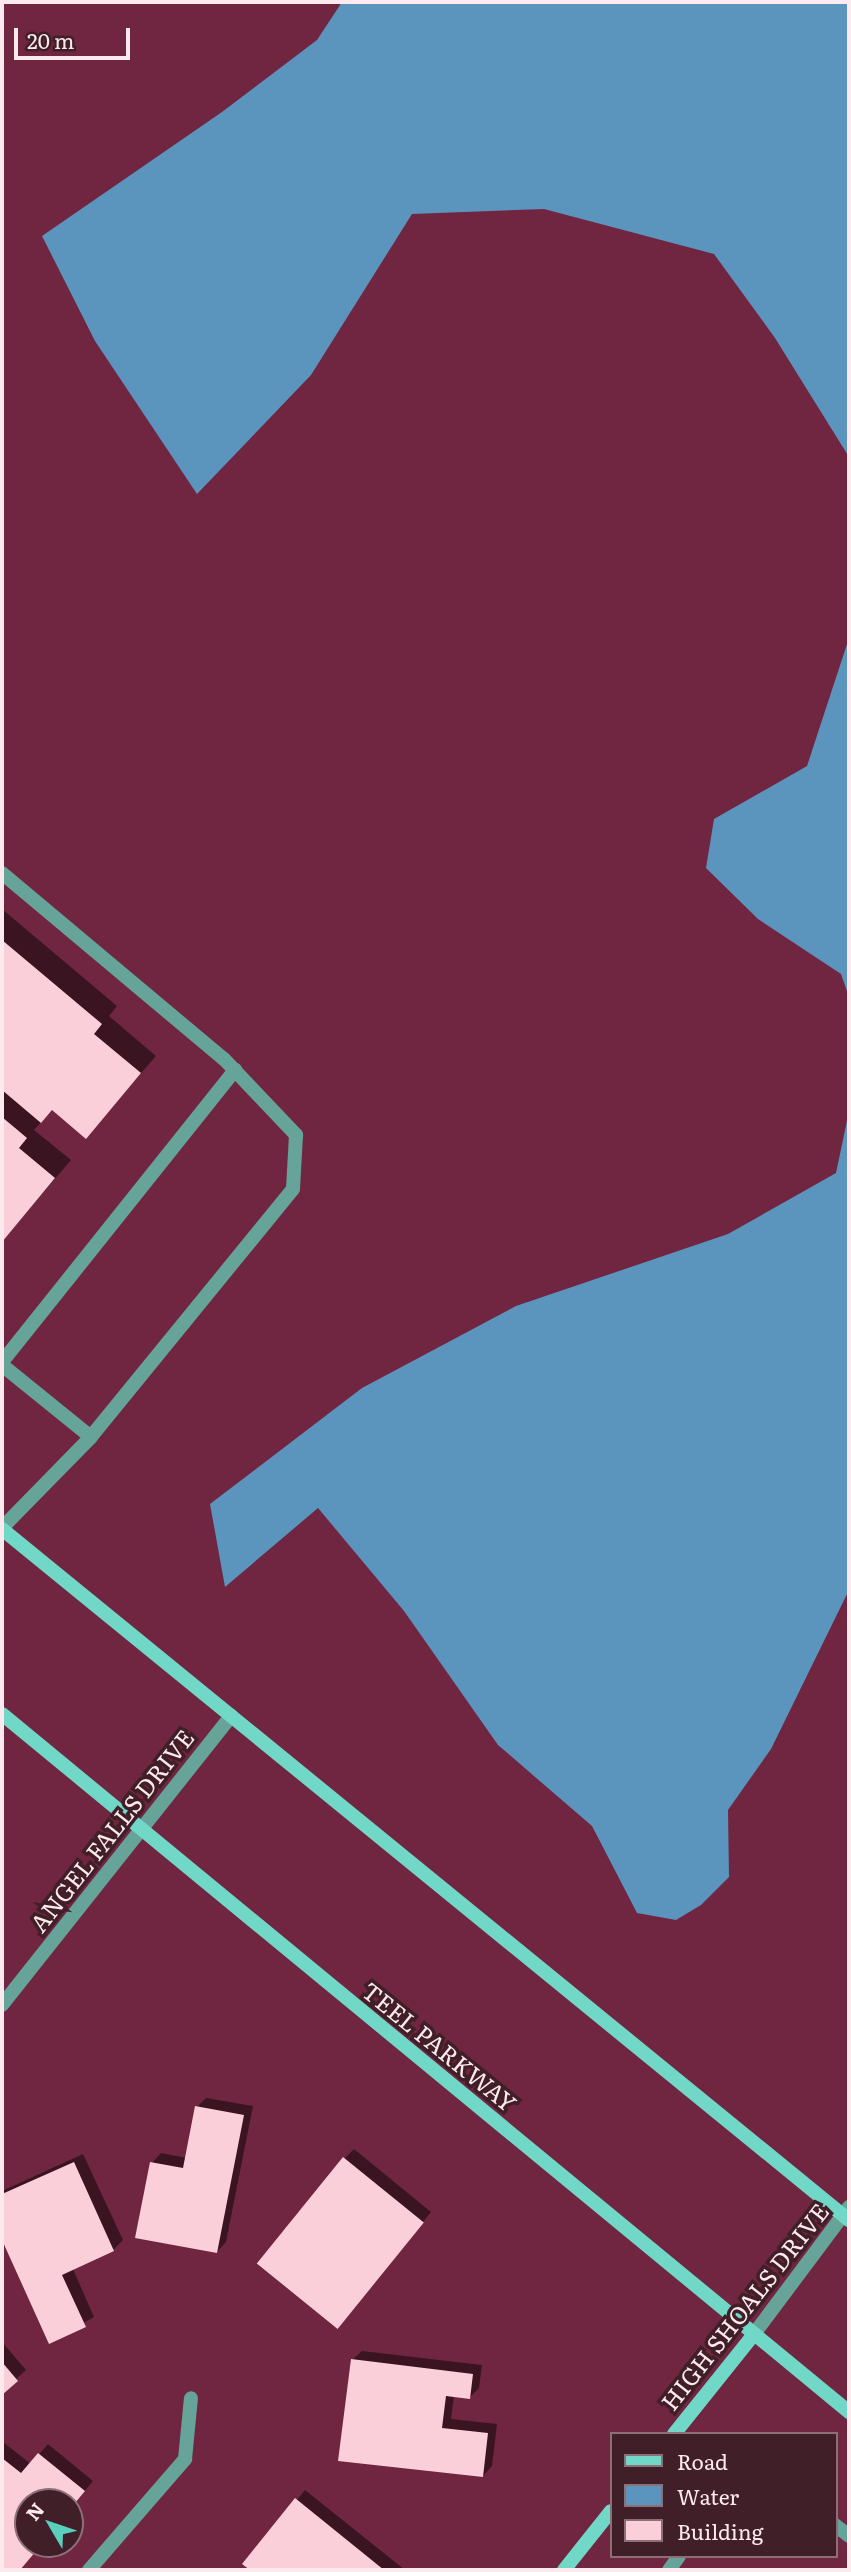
<!DOCTYPE html>
<html>
<head>
<meta charset="utf-8">
<style>
  body { margin:0 }
  #map { position:relative; width:851px; height:2572px; overflow:hidden; background:#702640; font-family:Literata,serif }
  div>[style] { position:absolute }
  [style*='--x'] { left:calc(var(--x)*1px); top:calc(var(--y)*1px); width:calc(var(--w)*1px); rotate:calc(var(--a)*1deg) }
  .water>* { inset:0; background:#5b94bd }
  .shadow>* { inset:0; background:#0007 }
  .building>* { inset:0; background:#fbcfda; transform-origin:0 0 }
  .lane>* { height:14px; margin:-7px; padding:0 7px; transform-origin:7px; border-radius:7px; background:#66a398 }
  .street>* { height:14px; margin:-7px; padding:0 7px; transform-origin:7px; border-radius:7px; background:#66a398 }
  .secondary>* { height:14px; margin:-7px; padding:0 7px; transform-origin:7px; border-radius:7px; background:#71d8c7 }
  span { translate:-50% -50%; white-space:nowrap; text-align:center; line-height:1.15; -webkit-text-stroke:7px #401f29; paint-order:stroke }
  .street-label { font-size:24px; color:#fdeaee }
  .frame { position:absolute; inset:0; border:4px solid #fdeaee; pointer-events:none }
  .legend { position:absolute; left:610px; top:2432px; width:228px; height:126px; box-sizing:border-box; background:#401f29; border:2px solid #8c7078; margin:0; padding:9px 12px; list-style:none; font-size:21px; color:#fdeaee }
  .legend li { display:flex; align-items:center; gap:14px; height:35px }
  .legend b { width:35px; border:2px solid #8c7078 }
  .north { position:absolute; left:14px; top:2488px; width:70px; height:70px; box-sizing:border-box; background:#401f29; border:2px solid #8c7078; border-radius:50%; rotate:309deg; font-size:19px; font-weight:700; line-height:28px; text-align:center; color:#fdeaee }
  .north::after { content:''; display:block; margin:auto; width:24px; height:32px; background:#5bcebc; clip-path:polygon(50% 0,100% 100%,50% 72%,0 100%) }
  .scale { position:absolute; left:14px; top:28px; width:116px; height:32px; box-sizing:border-box; border:4px solid #fdeaee; border-top:0; padding-left:9px; font-size:21px; line-height:24px; white-space:nowrap; color:#fdeaee; -webkit-text-stroke:5px #401f29; paint-order:stroke }
</style>
</head>
<body>
<div id="map">
  <div class="water">
    <div style="clip-path:polygon(342px 2px,849px 2px,849px 457px,775px 338px,714px 254px,544px 209px,412px 214px,311px 375px,197px 494px,95px 341px,42px 236px,222px 112px,317px 40px)"></div>
    <div style="clip-path:polygon(849px 638px,849px 997px,841px 974px,758px 919px,706px 868px,714px 819px,807px 766px)"></div>
    <div style="clip-path:polygon(849px 1111px,849px 1590px,771px 1749px,728px 1810px,729px 1877px,701px 1905px,676px 1920px,637px 1913px,592px 1826px,498px 1745px,404px 1611px,318px 1508px,225px 1587px,210px 1504px,362px 1388px,516px 1306px,728px 1234px,836px 1173px)"></div>
  </div>
  <div class="shadow">
    <div style="clip-path:polygon(2px 909px,117px 1006px,109px 1016px,156px 1056px,86px 1136px,53px 1109px,42px 1121px,34px 1130px,71px 1160px,2px 1241px)"></div>
    <div style="clip-path:polygon(206px 2098px,253px 2106px,226px 2242px,217px 2252px,152px 2163px,161px 2153px,187px 2158px,197px 2107px)"></div>
    <div style="clip-path:polygon(354px 2149px,431px 2212px,346px 2318px,345px 2158px)"></div>
    <div style="clip-path:polygon(83px 2154px,123px 2240px,113px 2250px,73px 2269px,94px 2317px,50px 2342px,2px 2235px,2px 2191px)"></div>
    <div style="clip-path:polygon(2px 2342px,26px 2370px,2px 2392px)"></div>
    <div style="clip-path:polygon(362px 2351px,482px 2365px,479px 2388px,470px 2397px,454px 2395px,451px 2419px,497px 2424px,492px 2466px,483px 2476px,352px 2360px)"></div>
    <div style="clip-path:polygon(3px 2442px,31px 2464px,48px 2444px,93px 2481px,70px 2509px,70px 2502px,28px 2502px,28px 2544px,41px 2544px,20px 2570px,2px 2570px)"></div>
    <div style="clip-path:polygon(305px 2490px,405px 2570px,252px 2570px,244px 2564px)"></div>
  </div>
  <div class="building">
    <div style="clip-path:polygon(2px 940px,102px 1024px,94px 1034px,141px 1073px,86px 1139px,52px 1110px,41px 1123px,2px 1090px)"></div>
    <div style="clip-path:polygon(2px 1117px,27px 1138px,19px 1148px,55px 1178px,2px 1242px)"></div>
    <div style="clip-path:polygon(195px 2106px,244px 2115px,217px 2253px,135px 2238px,150px 2162px,183px 2168px)"></div>
    <div style="left:343px;top:2157px;width:104px;height:137px;rotate:39deg"></div>
    <div style="clip-path:polygon(74px 2162px,114px 2251px,62px 2275px,86px 2327px,49px 2344px,2px 2240px,2px 2194px)"></div>
    <div style="clip-path:polygon(351px 2359px,473px 2374px,470px 2399px,446px 2396px,442px 2428px,488px 2433px,483px 2477px,338px 2461px)"></div>
    <div style="clip-path:polygon(2px 2362px,18px 2381px,2px 2395px)"></div>
    <div style="clip-path:polygon(38px 2453px,85px 2491px,70px 2509px,70px 2502px,28px 2502px,28px 2544px,42px 2544px,20px 2570px,2px 2570px,2px 2458px,21px 2473px)"></div>
    <div style="clip-path:polygon(295px 2498px,384px 2570px,250px 2570px,242px 2564px)"></div>
  </div>
  <div class="lane">
    <div style="--x:2;--y:873;--w:290;--a:40"></div>
    <div style="--x:224;--y:1059;--w:105;--a:46.5"></div>
    <div style="--x:296;--y:1135;--w:54;--a:93.2"></div>
    <div style="--x:293;--y:1189;--w:320;--a:129.2"></div>
    <div style="--x:91;--y:1437;--w:127;--a:134.4"></div>
    <div style="--x:2;--y:1362;--w:374;--a:-51.4"></div>
    <div style="--x:2;--y:1365;--w:114;--a:39"></div>
    <div style="--x:835;--y:2525;--w:18;--a:38"></div>
    <div style="--x:669;--y:2570;--w:17;--a:-54"></div>
  </div>
  <div class="street">
    <div style="--x:2;--y:2005;--w:369;--a:-51.6"></div>
    <div style="--x:754;--y:2334;--w:159;--a:-53.2"></div>
    <div style="--x:89;--y:2570;--w:147;--a:-49.1"></div>
    <div style="--x:185;--y:2459;--w:61;--a:-84.4"></div>
  </div>
  <div class="secondary">
    <div style="--x:2;--y:1529;--w:1093;--a:39.21"></div>
    <div style="--x:2;--y:1714;--w:1098;--a:39.49"></div>
    <div style="--x:674;--y:2434;--w:128;--a:-51.3"></div>
    <div style="--x:564;--y:2570;--w:75;--a:-51.5"></div>
  </div>
  <div class="street-label">
    <span style="left:111px;top:1830px;rotate:-52deg">ANGEL FALLS DRIVE</span>
    <span style="left:440px;top:2046px;rotate:39deg">TEEL PARKWAY</span>
    <span style="left:744px;top:2306px;rotate:-52deg">HIGH SHOALS DRIVE</span>
  </div>
  <div class="frame"></div>
  <ul class="legend">
  <li><b style="height:9px;background:#71d8c7"></b>Road</li>
  <li><b style="height:19px;background:#5b94bd"></b>Water</li>
  <li><b style="height:19px;background:#fbcfda"></b>Building</li>
  </ul>
  <div class="north">N</div>
  <div class="scale">20 m</div>
</div>
</body>
</html>
